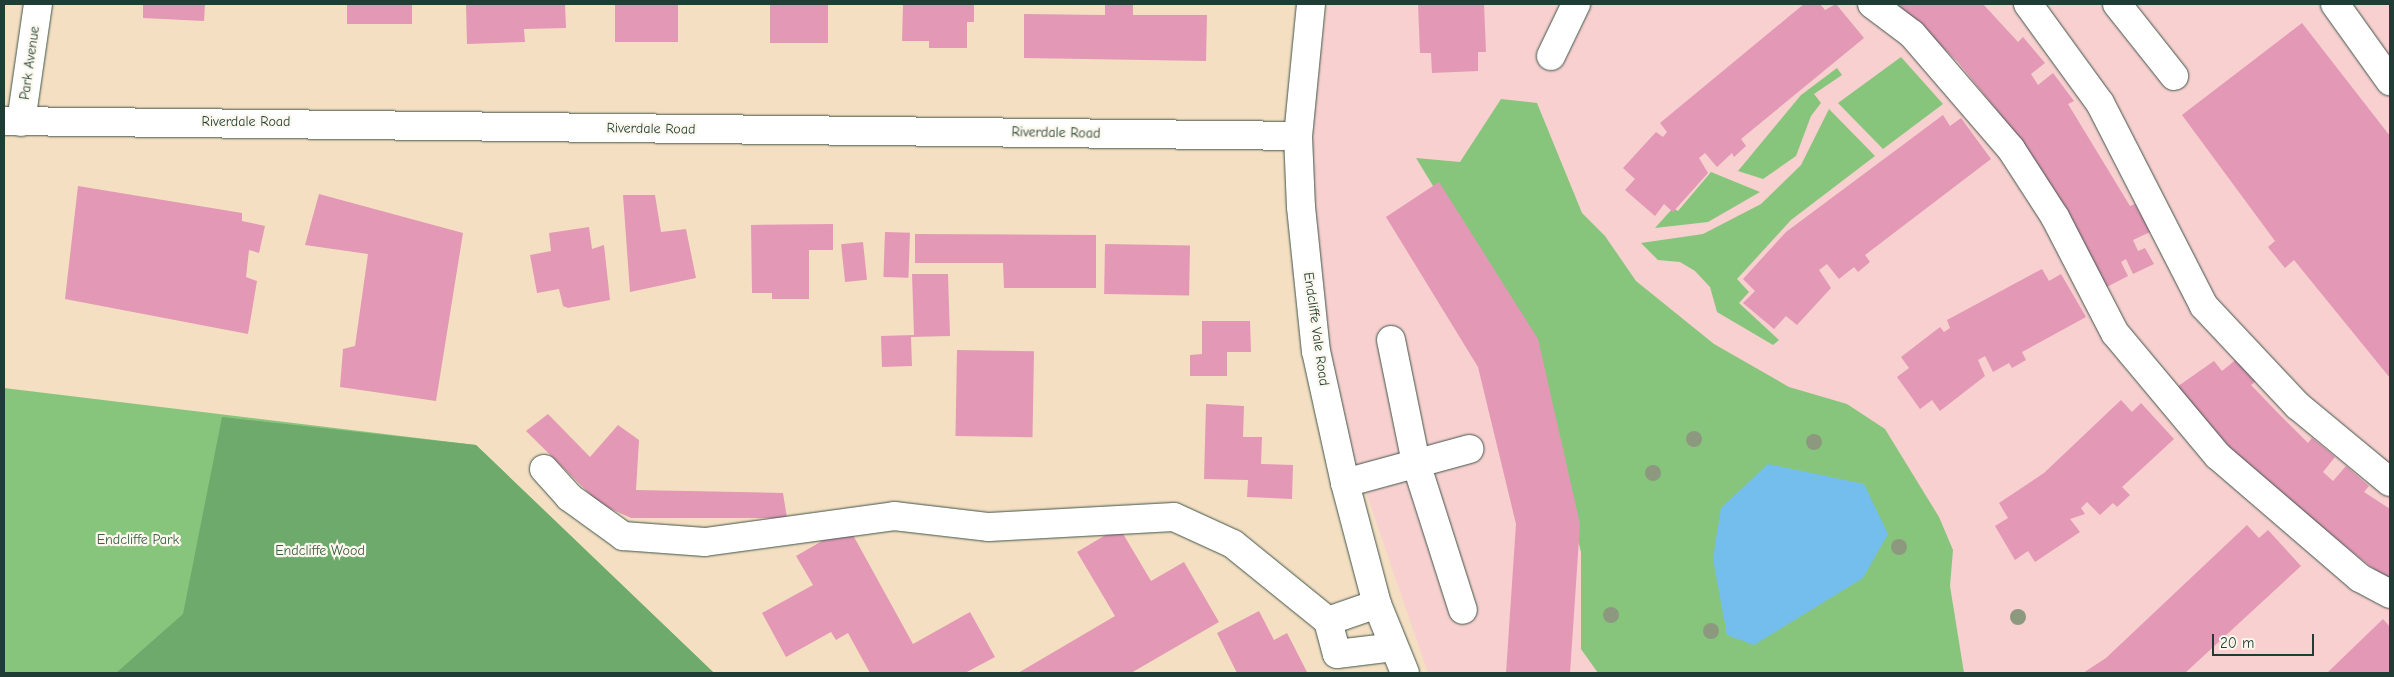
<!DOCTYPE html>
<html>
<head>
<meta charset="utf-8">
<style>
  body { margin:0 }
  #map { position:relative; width:2394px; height:677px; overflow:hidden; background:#f4dfc2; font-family:"Comic Neue",sans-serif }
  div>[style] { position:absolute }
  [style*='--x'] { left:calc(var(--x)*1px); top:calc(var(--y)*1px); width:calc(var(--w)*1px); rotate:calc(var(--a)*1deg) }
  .built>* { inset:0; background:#f7d0cf }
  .green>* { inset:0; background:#88c57c }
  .forest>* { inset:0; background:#6eaa6c }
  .water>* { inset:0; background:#74beed }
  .building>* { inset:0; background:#e398b6; transform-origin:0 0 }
  .roads { filter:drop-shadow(0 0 1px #3f5549) drop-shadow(0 0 1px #3f5549) }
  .minor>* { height:28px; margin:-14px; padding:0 14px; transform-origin:14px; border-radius:14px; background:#fff }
  .trees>* { width:16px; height:16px; margin:-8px; border-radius:50%; background:#8d997e }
  span { translate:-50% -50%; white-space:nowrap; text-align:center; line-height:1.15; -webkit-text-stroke:4.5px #fbf7ec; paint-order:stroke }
  .street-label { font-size:14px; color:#1f3d34 }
  .park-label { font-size:14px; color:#395f46 }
  .frame { position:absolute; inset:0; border:5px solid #1f3d34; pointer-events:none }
  .scale { position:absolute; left:2212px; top:634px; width:102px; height:22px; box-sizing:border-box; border:2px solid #1f3d34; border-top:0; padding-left:6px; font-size:15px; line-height:18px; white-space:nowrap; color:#1f3d34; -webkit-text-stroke:4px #fbf7ec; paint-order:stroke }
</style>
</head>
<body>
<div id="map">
  <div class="built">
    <div style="clip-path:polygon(1327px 4px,2390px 4px,2390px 673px,1428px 673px,1291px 272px)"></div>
  </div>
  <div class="green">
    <div style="clip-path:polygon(1901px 57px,1943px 104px,1883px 149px,1838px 103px)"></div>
    <div style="clip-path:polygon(1837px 68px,1842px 75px,1814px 94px,1821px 103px,1811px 116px,1796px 156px,1763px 179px,1738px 171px,1801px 95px)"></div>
    <div style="clip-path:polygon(1501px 99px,1537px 103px,1582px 213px,1605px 236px,1636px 281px,1714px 344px,1789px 387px,1847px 404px,1885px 429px,1939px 517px,1953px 550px,1950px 586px,1964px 673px,1598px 673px,1581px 649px,1581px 552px,1526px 338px,1416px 158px,1460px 162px)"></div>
    <div style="clip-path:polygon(1829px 109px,1875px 156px,1791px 220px,1737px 279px,1749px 292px,1739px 303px,1779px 340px,1773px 345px,1717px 312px,1710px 287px,1695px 271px,1680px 262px,1658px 260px,1641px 243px,1703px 234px,1761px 204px,1801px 165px)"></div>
    <div style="clip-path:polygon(1711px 172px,1760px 192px,1708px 222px,1655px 228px,1673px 208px,1678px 211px)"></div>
    <div style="clip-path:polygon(4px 388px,476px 445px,714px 673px,4px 673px)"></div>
  </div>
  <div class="forest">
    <div style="clip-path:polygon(222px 417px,476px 445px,714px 673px,116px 673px,183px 614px)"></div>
  </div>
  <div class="water">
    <div style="clip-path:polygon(1768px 464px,1864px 484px,1888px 534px,1863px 578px,1754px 645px,1727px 635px,1713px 559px,1721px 508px)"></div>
  </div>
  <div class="building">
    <div style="clip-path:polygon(143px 4px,205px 4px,204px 21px,143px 18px)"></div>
    <div style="left:347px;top:4px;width:65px;height:20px"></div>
    <div style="clip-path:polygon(466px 4px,565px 4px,566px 28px,524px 29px,525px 42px,467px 44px)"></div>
    <div style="left:615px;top:4px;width:63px;height:38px"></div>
    <div style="left:770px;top:4px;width:58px;height:39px"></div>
    <div style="clip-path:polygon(903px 4px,974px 4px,974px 22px,967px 22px,967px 48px,929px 48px,929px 41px,902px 41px)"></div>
    <div style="clip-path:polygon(1105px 4px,1133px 4px,1133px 15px,1207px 15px,1206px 61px,1024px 58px,1024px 14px,1105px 15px)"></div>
    <div style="clip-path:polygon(1418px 4px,1484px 4px,1486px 52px,1478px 52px,1478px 71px,1432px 73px,1431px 53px,1420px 53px)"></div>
    <div style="clip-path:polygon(1804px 4px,1820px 4px,1825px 10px,1836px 4px,1864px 38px,1741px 139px,1746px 146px,1734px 157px,1732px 153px,1717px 167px,1705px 153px,1699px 158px,1708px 173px,1673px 212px,1664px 204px,1655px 216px,1625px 190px,1635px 179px,1623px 168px,1656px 132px,1663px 137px,1667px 132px,1660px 123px)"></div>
    <div style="clip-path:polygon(1897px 4px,1983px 4px,2018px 42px,2023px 37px,2045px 63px,2031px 74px,2038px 85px,2053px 73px,2074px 101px,2068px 104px,2130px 206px,2135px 204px,2150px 232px,2133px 240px,2138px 251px,2145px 248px,2154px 264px,2133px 274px,2126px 259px,2121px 262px,2128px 276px,2099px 291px,2015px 133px,1958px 62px)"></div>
    <div style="clip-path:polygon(2302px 23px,2390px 136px,2390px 378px,2294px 260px,2285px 268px,2276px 257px,2268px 247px,2275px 241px,2182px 115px)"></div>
    <div style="clip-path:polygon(1943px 115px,1950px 126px,1961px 118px,1991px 159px,1865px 255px,1870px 262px,1858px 272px,1854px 267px,1839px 279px,1827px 264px,1819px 270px,1831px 288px,1797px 325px,1786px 316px,1774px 329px,1743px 303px,1755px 291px,1743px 279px,1786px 232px)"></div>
    <div style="clip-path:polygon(1439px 182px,1538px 339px,1580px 524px,1570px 673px,1506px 673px,1516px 524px,1478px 367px,1386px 217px)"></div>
    <div style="clip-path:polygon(78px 186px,242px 213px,242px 221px,265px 226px,259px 253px,249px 250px,246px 277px,257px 281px,248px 334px,65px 299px)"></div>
    <div style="clip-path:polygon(319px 194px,463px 233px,436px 401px,340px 387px,343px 349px,355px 346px,368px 254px,305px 245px)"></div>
    <div style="clip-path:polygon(623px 195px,655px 195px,661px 232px,686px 229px,696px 278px,630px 292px)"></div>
    <div style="clip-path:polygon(833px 224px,833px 250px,809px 250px,809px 299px,772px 299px,772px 293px,752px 293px,751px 225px)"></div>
    <div style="clip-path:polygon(589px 227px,592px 249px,604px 245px,610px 300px,568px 308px,563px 306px,559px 289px,537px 293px,530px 255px,551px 251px,549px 233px)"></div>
    <div style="left:885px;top:232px;width:25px;height:45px;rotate:2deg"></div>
    <div style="clip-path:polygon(915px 234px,1096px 235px,1096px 288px,1004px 288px,1003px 263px,915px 263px)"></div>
    <div style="left:863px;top:242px;width:38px;height:22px;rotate:84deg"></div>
    <div style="left:1105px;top:244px;width:85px;height:50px;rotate:1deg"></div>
    <div style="clip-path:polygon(2042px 269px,2049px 281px,2061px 274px,2086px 317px,2022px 352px,2026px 360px,2012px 368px,2009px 363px,1993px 372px,1985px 356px,1978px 360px,1985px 376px,1940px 411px,1932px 400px,1920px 409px,1897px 377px,1909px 368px,1901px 357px,1940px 327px,1944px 332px,1950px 328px,1947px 320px)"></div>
    <div style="clip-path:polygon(912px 274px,948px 274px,950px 336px,911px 337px,912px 366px,882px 367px,881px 336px,914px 335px)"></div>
    <div style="clip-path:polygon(1202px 321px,1250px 321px,1251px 352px,1227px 352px,1227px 376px,1190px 376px,1190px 355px,1202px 354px)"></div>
    <div style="left:957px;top:350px;width:77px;height:86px;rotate:1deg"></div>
    <div style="clip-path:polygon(2238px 358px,2256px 381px,2251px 385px,2277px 412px,2308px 443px,2312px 438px,2335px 457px,2323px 472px,2333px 481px,2346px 466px,2369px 486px,2364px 492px,2390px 509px,2390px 582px,2234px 457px,2174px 389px,2214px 361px,2222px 371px)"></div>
    <div style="clip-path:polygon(2121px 400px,2132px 412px,2141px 403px,2174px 439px,2122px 487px,2130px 495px,2117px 507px,2113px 503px,2100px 515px,2087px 502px,2081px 508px,2085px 514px,2070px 519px,2080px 532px,2035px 562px,2028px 551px,2015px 560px,1995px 526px,2008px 518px,1999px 503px,2044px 473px)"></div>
    <div style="clip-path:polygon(1206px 404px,1244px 406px,1243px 437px,1262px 437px,1261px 464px,1293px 465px,1292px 499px,1247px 497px,1248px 480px,1204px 479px)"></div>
    <div style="clip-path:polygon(548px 414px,590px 457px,618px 425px,639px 440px,636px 490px,783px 493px,787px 518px,631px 518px,600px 504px,526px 431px)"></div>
    <div style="clip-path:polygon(2247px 525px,2259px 538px,2268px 530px,2301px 566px,2185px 673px,2083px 673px,2106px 658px)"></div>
    <div style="clip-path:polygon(848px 526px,913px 644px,970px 612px,995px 657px,965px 673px,870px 673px,848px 633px,836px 640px,831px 632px,786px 657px,762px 613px,813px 585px,796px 556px)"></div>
    <div style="clip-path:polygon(1119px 527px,1151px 581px,1184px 562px,1219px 622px,1131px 673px,1018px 673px,1115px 616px,1077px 552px)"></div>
    <div style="clip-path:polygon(1259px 611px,1274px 640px,1287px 633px,1307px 672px,1237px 673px,1217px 633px)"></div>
    <div style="clip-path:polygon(2383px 619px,2390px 627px,2390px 673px,2327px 673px)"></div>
  </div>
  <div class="roads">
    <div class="minor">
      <div style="--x:1311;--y:4;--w:133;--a:95.6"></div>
      <div style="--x:1298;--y:136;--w:71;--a:87.6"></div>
      <div style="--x:1301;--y:207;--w:145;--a:84.1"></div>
      <div style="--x:1316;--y:351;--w:135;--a:77.6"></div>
      <div style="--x:1345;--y:483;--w:125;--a:75.2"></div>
      <div style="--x:1377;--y:604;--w:74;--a:67.9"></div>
      <div style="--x:1872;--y:4;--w:50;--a:36.9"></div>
      <div style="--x:1912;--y:34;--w:152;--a:49.3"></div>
      <div style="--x:2011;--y:149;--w:81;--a:57.1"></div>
      <div style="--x:2055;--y:217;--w:131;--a:62.7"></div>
      <div style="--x:2115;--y:333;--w:160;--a:50.1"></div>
      <div style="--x:2218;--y:456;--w:187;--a:40.7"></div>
      <div style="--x:2360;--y:578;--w:34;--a:28"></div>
      <div style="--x:2028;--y:4;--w:122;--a:54"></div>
      <div style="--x:2100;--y:103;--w:228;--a:62.9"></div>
      <div style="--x:2204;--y:306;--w:137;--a:46.8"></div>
      <div style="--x:2298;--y:406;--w:119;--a:39.6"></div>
      <div style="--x:2117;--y:4;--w:92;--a:51.6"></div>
      <div style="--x:2335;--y:4;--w:95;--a:54.5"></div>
      <div style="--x:1551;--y:56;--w:58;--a:-64.3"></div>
      <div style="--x:4;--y:121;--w:1294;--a:0.66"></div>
      <div style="--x:21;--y:122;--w:119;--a:-81.8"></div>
      <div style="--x:1391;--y:340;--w:126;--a:78.5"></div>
      <div style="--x:1416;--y:463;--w:154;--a:72.3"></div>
      <div style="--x:544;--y:469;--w:38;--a:48"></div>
      <div style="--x:569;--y:497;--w:67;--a:35.8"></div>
      <div style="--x:623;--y:536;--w:82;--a:4.2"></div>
      <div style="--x:705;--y:542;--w:191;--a:-7.8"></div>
      <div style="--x:894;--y:516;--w:96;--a:6.6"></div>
      <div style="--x:989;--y:527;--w:185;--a:-3.1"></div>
      <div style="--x:1174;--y:517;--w:65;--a:24.6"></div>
      <div style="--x:1233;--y:544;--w:122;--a:39"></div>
      <div style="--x:1345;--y:483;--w:129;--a:-15.3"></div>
      <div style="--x:1377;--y:604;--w:52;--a:160.9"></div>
      <div style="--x:1328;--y:621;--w:34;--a:75"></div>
      <div style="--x:1337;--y:654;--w:57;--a:-7"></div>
    </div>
  </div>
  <div class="trees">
    <div style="left:1694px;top:439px"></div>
    <div style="left:1814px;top:442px"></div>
    <div style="left:1653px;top:473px"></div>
    <div style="left:1899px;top:547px"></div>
    <div style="left:1611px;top:615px"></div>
    <div style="left:2018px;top:617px"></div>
    <div style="left:1711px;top:631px"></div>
  </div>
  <div class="street-label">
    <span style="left:30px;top:63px;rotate:-82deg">Park Avenue</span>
    <span style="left:246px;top:122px">Riverdale Road</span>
    <span style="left:651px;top:129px;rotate:1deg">Riverdale Road</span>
    <span style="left:1056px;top:133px;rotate:1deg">Riverdale Road</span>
    <span style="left:1316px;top:329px;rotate:82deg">Endcliffe Vale Road</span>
  </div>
  <div class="park-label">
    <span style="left:138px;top:540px">Endcliffe Park</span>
    <span style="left:320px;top:551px">Endcliffe Wood</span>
  </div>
  <div class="frame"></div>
  <div class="scale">20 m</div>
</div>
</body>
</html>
